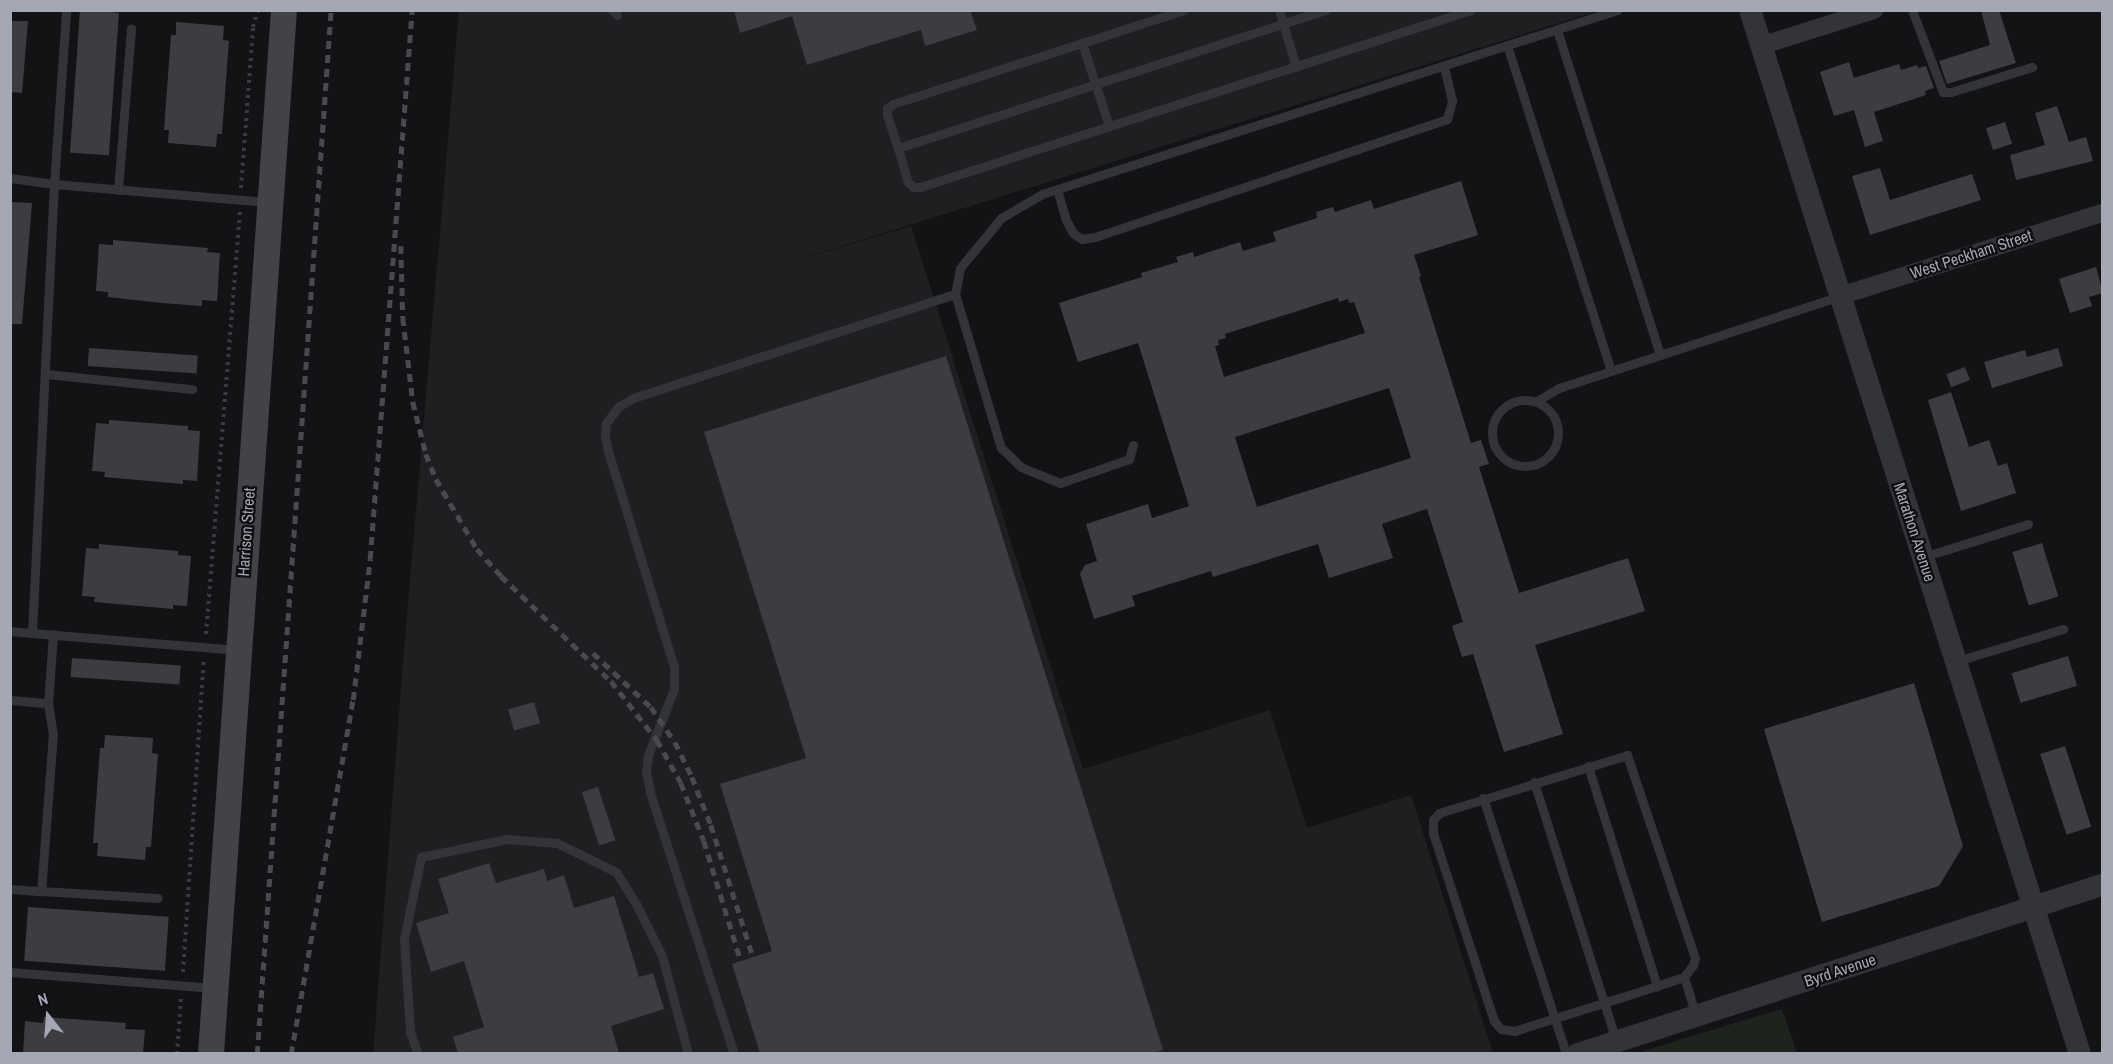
<!DOCTYPE html>
<html>
<head>
<meta charset="utf-8">
<style>
  body { margin:0 }
  #map { position:relative; width:2113px; height:1064px; overflow:hidden; background:#131214; font-family:"Archivo Narrow",sans-serif }
  div>[style] { position:absolute }
  [style*='--x'] { left:calc(var(--x)*1px); top:calc(var(--y)*1px); width:calc(var(--w)*1px); rotate:calc(var(--a)*1deg) }
  .built>* { inset:0; background:#1f1e21 }
  .green>* { inset:0; background:#1d241e }
  .building>* { inset:0; background:#3d3d41; transform-origin:0 0 }
  .path>* { height:4px; margin-top:-2px; transform-origin:0; background:repeating-linear-gradient(90deg,#393b40 0 3px,transparent 0 7.5px) }
  .service>* { height:9px; margin:-4.5px; padding:0 4.5px; transform-origin:4.5px; border-radius:4.5px; background:#333439 }
  .service>.ring { margin:-4.5px; padding:0; box-sizing:content-box; background:none; border:9px solid #333439; border-radius:50% }
  .minor>* { height:18px; margin:-9px; padding:0 9px; transform-origin:9px; border-radius:9px; background:#333439 }
  .tertiary>* { height:22px; margin:-11px; padding:0 11px; transform-origin:11px; border-radius:11px; background:#333439 }
  .secondary>* { height:26px; margin:-13px; padding:0 13px; transform-origin:13px; border-radius:13px; background:#414349 }
  .rail>* { height:4.5px; margin-top:-2.25px; transform-origin:0; background:repeating-linear-gradient(90deg,#484a50 0 8px,transparent 0 14px) }
  span { translate:-50% -50%; white-space:nowrap; text-align:center; line-height:1.15; -webkit-text-stroke:4.5px #0e0d0f; paint-order:stroke }
  .street-label { font-size:16px; color:#a4a8b5 }
  .frame { position:absolute; inset:0; border:12px solid #a4a8b5; pointer-events:none }
  .north { position:absolute; left:18px; top:986px; width:60px; height:60px; -webkit-text-stroke:4px #0e0d0f; paint-order:stroke; rotate:343deg; font-size:16px; font-weight:700; line-height:24px; text-align:center; color:#a4a8b5 }
  .north::after { content:''; display:block; margin:auto; width:21px; height:27px; background:#a4a8b5; clip-path:polygon(50% 0,100% 100%,50% 72%,0 100%) }
</style>
</head>
<body>
<div id="map">
  <div class="built">
    <div style="clip-path:polygon(459px 11px,1598px 11px,749px 275px,911px 226px,1083px 769px,1270px 710px,1307px 828px,1411px 795px,1493px 1053px,373px 1054px,403px 662px)"></div>
  </div>
  <div class="green">
    <div style="clip-path:polygon(1782px 1009px,1797px 1053px,1637px 1053px,1705px 1032px)"></div>
  </div>
  <div class="building">
    <div style="left:80px;top:10px;width:39px;height:143px;rotate:4deg"></div>
    <div style="clip-path:polygon(734px 10px,970px 10px,977px 30px,925px 46px,921px 30px,807px 65px,792px 16px,740px 33px)"></div>
    <div style="clip-path:polygon(1981px 10px,1999px 10px,2016px 63px,1947px 84px,1939px 61px,1990px 45px)"></div>
    <div style="clip-path:polygon(10px 21px,28px 21px,22px 93px,10px 92px)"></div>
    <div style="clip-path:polygon(176px 22px,224px 26px,223px 40px,229px 41px,226px 80px,222px 134px,217px 134px,216px 147px,168px 143px,169px 130px,164px 130px,167px 89px,171px 35px,176px 35px)"></div>
    <div style="clip-path:polygon(1849px 62px,1854px 78px,1899px 64px,1901px 70px,1917px 65px,1918px 68px,1926px 66px,1934px 88px,1925px 91px,1926px 95px,1874px 112px,1883px 141px,1865px 147px,1854px 110px,1834px 116px,1820px 72px)"></div>
    <div style="clip-path:polygon(2057px 106px,2069px 142px,2086px 137px,2093px 161px,2016px 180px,2010px 155px,2045px 145px,2035px 113px)"></div>
    <div style="left:2005px;top:122px;width:23px;height:20px;rotate:72deg"></div>
    <div style="clip-path:polygon(1880px 168px,1890px 200px,1972px 174px,1981px 200px,1870px 235px,1852px 176px)"></div>
    <div style="clip-path:polygon(evenodd,1461px 181px,1478px 235px,1414px 255px,1421px 276px,1419px 277px,1471px 443px,1481px 440px,1489px 464px,1479px 467px,1519px 593px,1628px 558px,1645px 611px,1535px 645px,1563px 734px,1504px 752px,1473px 654px,1462px 657px,1452px 626px,1463px 622px,1427px 509px,1382px 524px,1393px 558px,1329px 578px,1318px 544px,1213px 577px,1211px 571px,1132px 596px,1135px 606px,1094px 619px,1080px 574px,1085px 565px,1097px 561px,1086px 524px,1148px 504px,1152px 518px,1189px 506px,1138px 343px,1078px 362px,1059px 303px,1142px 277px,1141px 273px,1178px 262px,1176px 257px,1193px 252px,1194px 257px,1240px 242px,1243px 251px,1276px 241px,1273px 232px,1317px 218px,1316px 212px,1333px 207px,1335px 212px,1371px 200px,1374px 209px,1461px 181px,1338px 298px,1339px 302px,1348px 299px,1349px 303px,1354px 302px,1365px 333px,1224px 377px,1215px 346px,1219px 345px,1218px 340px,1226px 338px,1225px 334px,1338px 298px,1461px 181px,1389px 388px,1411px 458px,1257px 507px,1235px 437px,1389px 388px)"></div>
    <div style="clip-path:polygon(10px 202px,32px 203px,22px 324px,10px 324px)"></div>
    <div style="clip-path:polygon(113px 240px,208px 248px,207px 252px,220px 253px,217px 301px,202px 300px,202px 306px,162px 303px,108px 297px,108px 292px,96px 291px,99px 244px,113px 245px)"></div>
    <div style="clip-path:polygon(2096px 267px,2103px 293px,2089px 297px,2092px 306px,2070px 313px,2059px 279px)"></div>
    <div style="left:89px;top:348px;width:109px;height:18px;rotate:4deg"></div>
    <div style="clip-path:polygon(2058px 348px,2063px 366px,1992px 388px,1984px 362px,2025px 350px,2027px 357px)"></div>
    <div style="clip-path:polygon(946px 356px,1163px 1050px,1152px 1053px,760px 1053px,732px 964px,772px 951px,720px 784px,806px 758px,704px 432px)"></div>
    <div style="left:1965px;top:367px;width:14px;height:20px;rotate:69deg"></div>
    <div style="clip-path:polygon(1951px 392px,1969px 447px,1989px 440px,1998px 466px,2007px 463px,2016px 493px,1961px 511px,1928px 400px)"></div>
    <div style="clip-path:polygon(109px 420px,188px 426px,188px 430px,200px 431px,197px 481px,183px 480px,183px 484px,104px 477px,105px 472px,92px 471px,96px 423px,109px 424px)"></div>
    <div style="left:2042px;top:543px;width:56px;height:31px;rotate:73deg"></div>
    <div style="clip-path:polygon(99px 544px,178px 551px,178px 555px,191px 556px,187px 606px,173px 605px,173px 609px,94px 602px,95px 597px,82px 596px,86px 548px,99px 549px)"></div>
    <div style="left:2068px;top:656px;width:31px;height:59px;rotate:73deg"></div>
    <div style="left:72px;top:658px;width:109px;height:19px;rotate:4deg"></div>
    <div style="clip-path:polygon(1914px 683px,1963px 846px,1939px 886px,1822px 922px,1764px 729px)"></div>
    <div style="left:534px;top:702px;width:22px;height:27px;rotate:74deg"></div>
    <div style="clip-path:polygon(105px 735px,153px 738px,152px 753px,158px 754px,155px 793px,151px 847px,146px 847px,145px 860px,97px 856px,98px 843px,93px 843px,100px 748px,104px 748px)"></div>
    <div style="left:2065px;top:746px;width:85px;height:26px;rotate:72deg"></div>
    <div style="left:598px;top:787px;width:56px;height:17px;rotate:72deg"></div>
    <div style="clip-path:polygon(489px 863px,496px 883px,544px 869px,547px 881px,564px 875px,574px 908px,614px 896px,639px 977px,653px 973px,664px 1009px,611px 1026px,619px 1053px,458px 1053px,453px 1037px,484px 1027px,464px 961px,431px 972px,416px 923px,449px 913px,438px 879px)"></div>
    <div style="left:28px;top:907px;width:141px;height:54px;rotate:4deg"></div>
    <div style="clip-path:polygon(44px 1017px,126px 1023px,125px 1029px,145px 1030px,143px 1053px,23px 1053px,25px 1021px,43px 1023px)"></div>
  </div>
  <div class="path">
    <div style="--x:241;--y:188;--w:161;--a:-85.7"></div>
    <div style="--x:253;--y:27;--w:18;--a:-74"></div>
    <div style="--x:206;--y:634;--w:424;--a:-85.4"></div>
    <div style="--x:183;--y:972;--w:314;--a:-86.2"></div>
    <div style="--x:177;--y:1054;--w:57;--a:-86"></div>
  </div>
  <div class="service">
    <div style="--x:612;--y:10;--w:7;--a:45"></div>
    <div style="--x:1184;--y:10;--w:306;--a:162.1"></div>
    <div style="--x:893;--y:104;--w:7;--a:146"></div>
    <div style="--x:887;--y:108;--w:7;--a:90"></div>
    <div style="--x:887;--y:115;--w:35;--a:72"></div>
    <div style="--x:898;--y:148;--w:450;--a:-17.9"></div>
    <div style="--x:1279;--y:10;--w:59;--a:73.4"></div>
    <div style="--x:1912;--y:10;--w:88;--a:69.3"></div>
    <div style="--x:1943;--y:92;--w:8;--a:0"></div>
    <div style="--x:1951;--y:92;--w:85;--a:-17.2"></div>
    <div style="--x:1557;--y:30;--w:341;--a:72.4"></div>
    <div style="--x:1082;--y:43;--w:87;--a:72"></div>
    <div style="--x:1507;--y:45;--w:341;--a:72.3"></div>
    <div style="--x:898;--y:148;--w:35;--a:74"></div>
    <div style="--x:908;--y:182;--w:7;--a:45"></div>
    <div style="--x:913;--y:187;--w:7;--a:0"></div>
    <div style="--x:920;--y:187;--w:579;--a:-17.81"></div>
    <div style="--x:10;--y:178;--w:44;--a:7.8"></div>
    <div style="--x:54;--y:184;--w:173;--a:-86"></div>
    <div style="--x:1057;--y:189;--w:32;--a:74"></div>
    <div style="--x:1066;--y:220;--w:15;--a:62"></div>
    <div style="--x:1073;--y:233;--w:11;--a:34"></div>
    <div style="--x:1082;--y:239;--w:13;--a:-9"></div>
    <div style="--x:1095;--y:237;--w:371;--a:-18.5"></div>
    <div style="--x:1447;--y:119;--w:19;--a:-74"></div>
    <div style="--x:1452;--y:101;--w:36;--a:-103"></div>
    <div style="--x:118;--y:190;--w:162;--a:-85.4"></div>
    <div style="--x:46;--y:374;--w:147;--a:5.9"></div>
    <div class="ring" style="left:1492px;top:400px;width:57px;height:57px"></div>
    <div style="--x:1537;--y:401;--w:26;--a:-31"></div>
    <div style="--x:1559;--y:388;--w:296;--a:-18.1"></div>
    <div style="--x:1133;--y:445;--w:15;--a:106"></div>
    <div style="--x:1129;--y:459;--w:73;--a:160.8"></div>
    <div style="--x:1060;--y:483;--w:42;--a:-157.7"></div>
    <div style="--x:1021;--y:467;--w:28;--a:-136"></div>
    <div style="--x:1001;--y:448;--w:161;--a:-106.6"></div>
    <div style="--x:955;--y:294;--w:26;--a:-79"></div>
    <div style="--x:960;--y:268;--w:65;--a:-50.6"></div>
    <div style="--x:1001;--y:218;--w:48;--a:-30.3"></div>
    <div style="--x:1042;--y:194;--w:604;--a:-17.74"></div>
    <div style="--x:1923;--y:557;--w:110;--a:-17.4"></div>
    <div style="--x:10;--y:631;--w:22;--a:5"></div>
    <div style="--x:53;--y:634;--w:69;--a:94.1"></div>
    <div style="--x:48;--y:703;--w:30;--a:81"></div>
    <div style="--x:53;--y:733;--w:158;--a:94.3"></div>
    <div style="--x:41;--y:891;--w:117;--a:3.4"></div>
    <div style="--x:238;--y:650;--w:207;--a:-175.3"></div>
    <div style="--x:32;--y:633;--w:450;--a:-87.2"></div>
    <div style="--x:54;--y:184;--w:216;--a:4.8"></div>
    <div style="--x:1957;--y:661;--w:111;--a:-16.8"></div>
    <div style="--x:10;--y:700;--w:38;--a:5"></div>
    <div style="--x:1627;--y:755;--w:214;--a:71.5"></div>
    <div style="--x:1695;--y:958;--w:7;--a:106"></div>
    <div style="--x:1693;--y:965;--w:15;--a:127"></div>
    <div style="--x:1684;--y:977;--w:28;--a:162"></div>
    <div style="--x:1657;--y:986;--w:150;--a:162.5"></div>
    <div style="--x:1514;--y:1031;--w:13;--a:-171"></div>
    <div style="--x:1501;--y:1029;--w:11;--a:-131"></div>
    <div style="--x:1494;--y:1021;--w:198;--a:-108"></div>
    <div style="--x:1433;--y:833;--w:13;--a:-90"></div>
    <div style="--x:1433;--y:820;--w:9;--a:-49"></div>
    <div style="--x:1439;--y:813;--w:197;--a:-17.1"></div>
    <div style="--x:1588;--y:766;--w:231;--a:72.6"></div>
    <div style="--x:1534;--y:782;--w:271;--a:72.4"></div>
    <div style="--x:1483;--y:798;--w:269;--a:72"></div>
    <div style="--x:10;--y:889;--w:31;--a:4"></div>
    <div style="--x:10;--y:972;--w:205;--a:4.5"></div>
    <div style="--x:1684;--y:977;--w:41;--a:72.9"></div>
    <div style="--x:418;--y:1054;--w:23;--a:-110"></div>
    <div style="--x:410;--y:1032;--w:93;--a:-93.7"></div>
    <div style="--x:404;--y:939;--w:84;--a:-78.3"></div>
    <div style="--x:421;--y:857;--w:88;--a:-11.8"></div>
    <div style="--x:507;--y:839;--w:50;--a:4.6"></div>
    <div style="--x:557;--y:843;--w:66;--a:26.2"></div>
    <div style="--x:616;--y:872;--w:40;--a:58"></div>
    <div style="--x:637;--y:906;--w:56;--a:63.4"></div>
    <div style="--x:662;--y:956;--w:101;--a:75.1"></div>
    <div style="--x:734;--y:1054;--w:275;--a:-107.8"></div>
    <div style="--x:650;--y:792;--w:20;--a:-101"></div>
    <div style="--x:646;--y:772;--w:17;--a:-83"></div>
    <div style="--x:648;--y:755;--w:71;--a:-68.5"></div>
    <div style="--x:674;--y:689;--w:22;--a:-90"></div>
    <div style="--x:674;--y:667;--w:226;--a:-107"></div>
    <div style="--x:608;--y:451;--w:15;--a:-101"></div>
    <div style="--x:605;--y:436;--w:13;--a:-86"></div>
    <div style="--x:606;--y:423;--w:20;--a:-53"></div>
    <div style="--x:618;--y:407;--w:17;--a:-31"></div>
    <div style="--x:633;--y:398;--w:338;--a:-17.9"></div>
  </div>
  <div class="minor">
    <div style="--x:1760;--y:46;--w:120;--a:-17.5"></div>
    <div style="--x:1840;--y:296;--w:275;--a:-17.6"></div>
  </div>
  <div class="tertiary">
    <div style="--x:1750;--y:10;--w:1095;--a:72.46"></div>
    <div style="--x:1578;--y:1054;--w:551;--a:-17.88"></div>
  </div>
  <div class="secondary">
    <div style="--x:211;--y:1054;--w:1047;--a:-86"></div>
  </div>
  <div class="rail">
    <div style="--x:401;--y:246;--w:72;--a:88.4"></div>
    <div style="--x:403;--y:318;--w:85;--a:83.2"></div>
    <div style="--x:413;--y:402;--w:54;--a:76"></div>
    <div style="--x:426;--y:454;--w:27;--a:68"></div>
    <div style="--x:436;--y:479;--w:81;--a:59.6"></div>
    <div style="--x:477;--y:549;--w:36;--a:48"></div>
    <div style="--x:501;--y:576;--w:152;--a:43.7"></div>
    <div style="--x:611;--y:681;--w:75;--a:52.1"></div>
    <div style="--x:657;--y:740;--w:49;--a:60.8"></div>
    <div style="--x:681;--y:783;--w:62;--a:68.4"></div>
    <div style="--x:704;--y:841;--w:126;--a:72.9"></div>
    <div style="--x:593;--y:653;--w:79;--a:43"></div>
    <div style="--x:651;--y:707;--w:42;--a:55.6"></div>
    <div style="--x:675;--y:742;--w:39;--a:64"></div>
    <div style="--x:692;--y:777;--w:52;--a:68.4"></div>
    <div style="--x:711;--y:825;--w:139;--a:72.3"></div>
    <div style="--x:257;--y:1054;--w:1047;--a:-85.95"></div>
    <div style="--x:291;--y:1054;--w:359;--a:-80.1"></div>
    <div style="--x:353;--y:700;--w:142;--a:-83.1"></div>
    <div style="--x:370;--y:559;--w:551;--a:-85.63"></div>
  </div>
  <div class="street-label">
    <span style="left:1971px;top:254px;rotate:-18deg">West Peckham Street</span>
    <span style="left:246px;top:532px;rotate:-86deg">Harrison Street</span>
    <span style="left:1915px;top:532px;rotate:72deg">Marathon Avenue</span>
    <span style="left:1840px;top:970px;rotate:-18deg">Byrd Avenue</span>
  </div>
  <div class="frame"></div>
  <div class="north">N</div>
</div>
</body>
</html>
